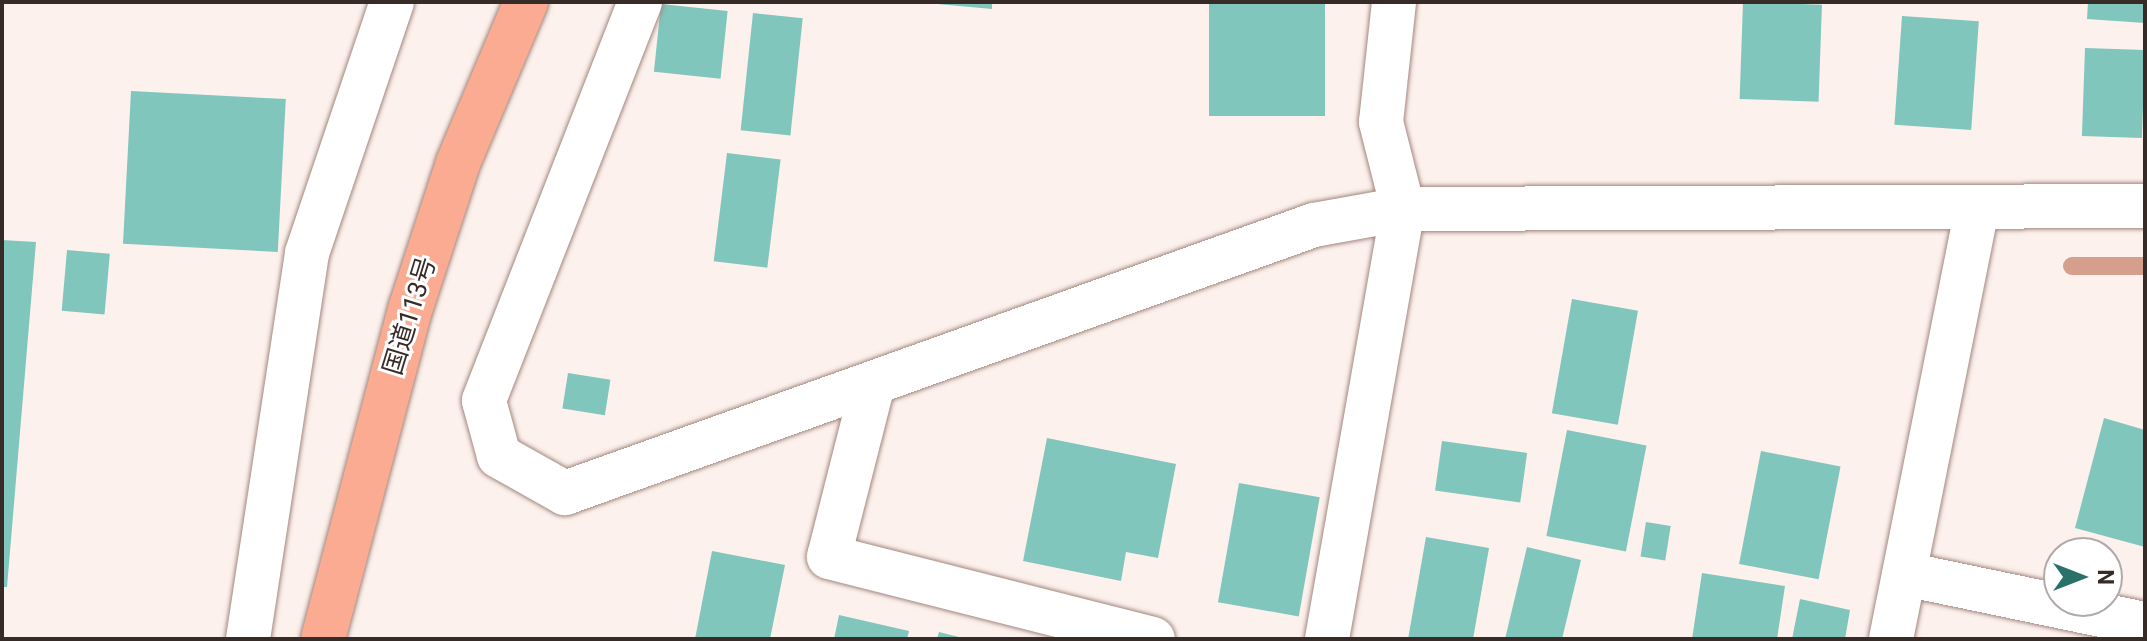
<!DOCTYPE html>
<html>
<head>
<meta charset="utf-8">
<style>
  body { margin:0 }
  #map { position:relative; width:2147px; height:641px; overflow:hidden; background:#fdf1ed; font-family:Roboto,"Noto Sans JP",sans-serif }
  div>[style] { position:absolute }
  [style*='--x'] { left:calc(var(--x)*1px); top:calc(var(--y)*1px); width:calc(var(--w)*1px); rotate:calc(var(--a)*1deg) }
  .stream>* { height:18px; margin:-9px; padding:0 9px; transform-origin:9px; border-radius:9px; background:#d69e8c }
  .building>* { inset:0; background:#80c6bd; transform-origin:0 0 }
  .roads { filter:drop-shadow(0 0 2px #a2877f) drop-shadow(0 0 2px #a2877f) }
  .minor>* { height:44px; margin:-22px; padding:0 22px; transform-origin:22px; border-radius:22px; background:#fff }
  .highway>* { height:44px; margin:-22px; padding:0 22px; transform-origin:22px; border-radius:22px; background:#faab92 }
  span { translate:-50% -50%; white-space:nowrap; text-align:center; line-height:1.15; -webkit-text-stroke:6px #fff; paint-order:stroke }
  .street-label { font-size:26px; color:#362b27 }
  .frame { position:absolute; inset:0; border:4px solid #362b27; pointer-events:none }
  .north { position:absolute; left:2043px; top:537px; width:80px; height:80px; box-sizing:border-box; background:#fff; border:2px solid #afaaa9; border-radius:50%; rotate:90deg; font-size:22px; font-weight:700; line-height:32px; text-align:center; color:#362b27 }
  .north::after { content:''; display:block; margin:auto; width:28px; height:36px; background:#297169; clip-path:polygon(50% 0,100% 100%,50% 72%,0 100%) }
</style>
</head>
<body>
<div id="map">
  <div class="stream">
    <div style="--x:2072;--y:266;--w:73;--a:0"></div>
  </div>
  <div class="building">
    <div style="clip-path:polygon(915px 2px,992px 2px,992px 9px)"></div>
    <div style="left:1209px;top:2px;width:116px;height:114px"></div>
    <div style="left:1743px;top:2px;width:79px;height:97px;rotate:2deg"></div>
    <div style="clip-path:polygon(2088px 2px,2145px 2px,2145px 23px,2087px 19px)"></div>
    <div style="left:661px;top:4px;width:67px;height:68px;rotate:6deg"></div>
    <div style="left:753px;top:13px;width:50px;height:118px;rotate:6deg"></div>
    <div style="left:1902px;top:16px;width:77px;height:109px;rotate:4deg"></div>
    <div style="left:2085px;top:48px;width:60px;height:88px;rotate:2deg"></div>
    <div style="left:131px;top:91px;width:155px;height:153px;rotate:3deg"></div>
    <div style="left:727px;top:153px;width:54px;height:109px;rotate:7deg"></div>
    <div style="clip-path:polygon(2px 240px,36px 242px,7px 587px,2px 587px)"></div>
    <div style="left:67px;top:250px;width:43px;height:61px;rotate:5deg"></div>
    <div style="left:1572px;top:299px;width:67px;height:116px;rotate:10deg"></div>
    <div style="left:568px;top:373px;width:43px;height:36px;rotate:9deg"></div>
    <div style="clip-path:polygon(2104px 418px,2145px 430px,2145px 547px,2075px 528px)"></div>
    <div style="left:1567px;top:430px;width:81px;height:108px;rotate:11deg"></div>
    <div style="clip-path:polygon(1047px 438px,1176px 464px,1158px 558px,1126px 552px,1121px 581px,1023px 561px)"></div>
    <div style="left:1442px;top:441px;width:86px;height:50px;rotate:8deg"></div>
    <div style="left:1761px;top:451px;width:81px;height:115px;rotate:11deg"></div>
    <div style="left:1239px;top:483px;width:82px;height:121px;rotate:10deg"></div>
    <div style="left:1646px;top:522px;width:25px;height:35px;rotate:9deg"></div>
    <div style="left:1426px;top:537px;width:64px;height:104px;rotate:10deg"></div>
    <div style="clip-path:polygon(1527px 547px,1581px 560px,1562px 639px,1505px 639px)"></div>
    <div style="clip-path:polygon(712px 551px,785px 565px,770px 639px,695px 639px)"></div>
    <div style="clip-path:polygon(1702px 573px,1785px 586px,1777px 639px,1692px 639px)"></div>
    <div style="clip-path:polygon(1800px 599px,1850px 610px,1845px 639px,1792px 639px)"></div>
    <div style="clip-path:polygon(839px 615px,909px 631px,907px 639px,834px 639px)"></div>
    <div style="clip-path:polygon(939px 632px,963px 638px,963px 639px,937px 639px)"></div>
  </div>
  <div class="roads">
    <div class="minor">
      <div style="--x:640;--y:2;--w:428;--a:111.4"></div>
      <div style="--x:484;--y:401;--w:57;--a:74.7"></div>
      <div style="--x:499;--y:456;--w:76;--a:29.3"></div>
      <div style="--x:565;--y:493;--w:796;--a:-19.69"></div>
      <div style="--x:1314;--y:225;--w:90;--a:-10.2"></div>
      <div style="--x:1403;--y:209;--w:742;--a:-0.23"></div>
      <div style="--x:872;--y:388;--w:174;--a:104.3"></div>
      <div style="--x:829;--y:557;--w:334;--a:14.2"></div>
      <div style="--x:1905;--y:574;--w:245;--a:11.8"></div>
      <div style="--x:248;--y:639;--w:390;--a:-81.3"></div>
      <div style="--x:307;--y:253;--w:265;--a:-71.3"></div>
      <div style="--x:1327;--y:639;--w:437;--a:-80"></div>
      <div style="--x:1403;--y:209;--w:90;--a:-104.2"></div>
      <div style="--x:1381;--y:122;--w:121;--a:-83.8"></div>
      <div style="--x:1891;--y:639;--w:438;--a:-78.7"></div>
    </div>
    <div class="highway">
      <div style="--x:323;--y:639;--w:343;--a:-75.2"></div>
      <div style="--x:411;--y:307;--w:151;--a:-71.9"></div>
      <div style="--x:458;--y:163;--w:175;--a:-67.1"></div>
    </div>
  </div>
  <div class="street-label">
    <span style="left:410px;top:316px;rotate:-73deg">国道113号</span>
  </div>
  <div class="frame"></div>
  <div class="north">N</div>
</div>
</body>
</html>
